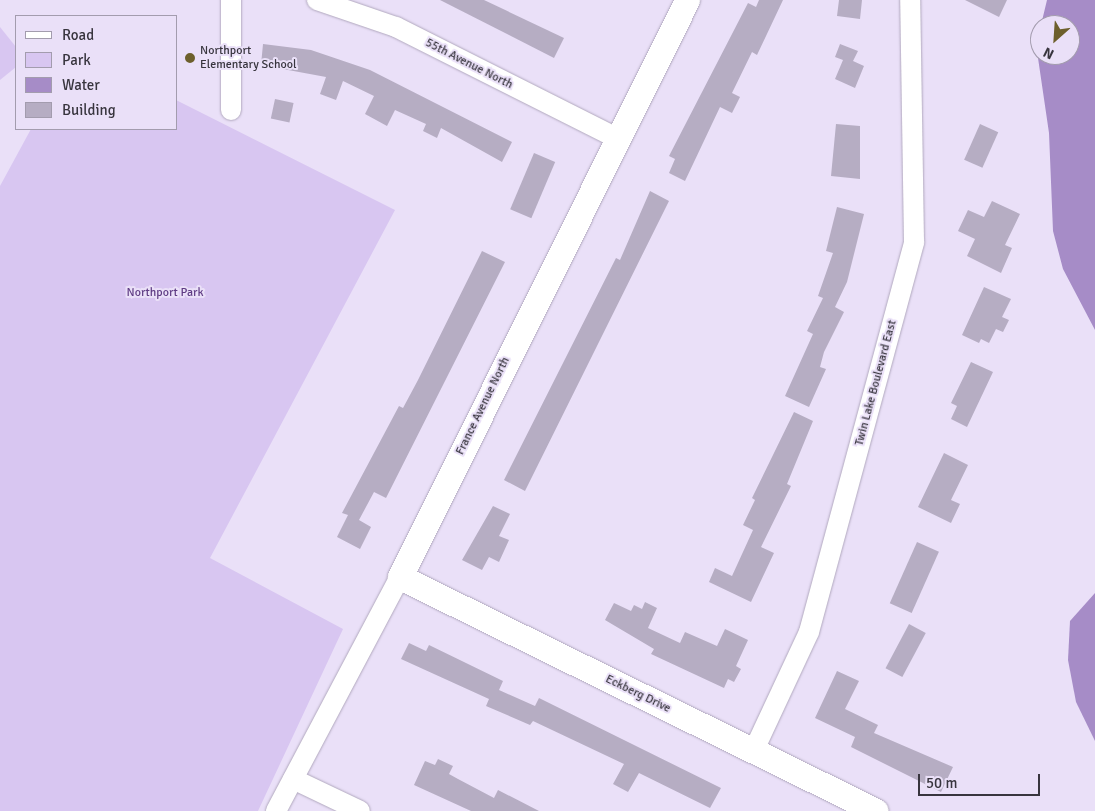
<!DOCTYPE html>
<html>
<head>
<meta charset="utf-8">
<style>
  body { margin:0 }
  #map { position:relative; width:1095px; height:811px; overflow:hidden; background:#eae0f8; font-family:Signika,sans-serif }
  div>[style] { position:absolute }
  [style*='--x'] { left:calc(var(--x)*1px); top:calc(var(--y)*1px); width:calc(var(--w)*1px); rotate:calc(var(--a)*1deg) }
  .green>* { inset:0; background:#d8c6f1 }
  .water>* { inset:0; background:#a68cc7 }
  .building>* { inset:0; background:#b6adc3; transform-origin:0 0 }
  .roads { filter:drop-shadow(0 0 1px #b1a8be) drop-shadow(0 0 1px #b1a8be) }
  .minor>* { height:20px; margin:-10px; padding:0 10px; transform-origin:10px; border-radius:10px; background:#fff }
  .tertiary>* { height:25px; margin:-12.5px; padding:0 12.5px; transform-origin:12.5px; border-radius:12.5px; background:#fff }
  .dots>* { width:14px; height:14px; translate:-50% -50%; box-sizing:border-box; border:2px solid #eae0f8; border-radius:50% }
  span { translate:-50% -50%; white-space:nowrap; text-align:center; line-height:1.15; -webkit-text-stroke:4px #eae0f8; paint-order:stroke }
  .poi-label { font-size:12px; color:#38353e }
  .left { translate:0 -50%; text-align:left }
  .street-label { font-size:12px; color:#38353e }
  .park-label { font-size:12px; color:#5f3c84 }
  .legend { position:absolute; left:15px; top:15px; width:162px; height:115px; box-sizing:border-box; background:#eae0f8; border:1px solid #a39cae; margin:0; padding:6px 9px; list-style:none; font-size:15px; color:#38353e }
  .legend li { display:flex; align-items:center; gap:10px; height:25px }
  .legend b { width:25px; border:1px solid #a39cae }
  .north { position:absolute; left:1030px; top:15px; width:50px; height:50px; box-sizing:border-box; background:#eae0f8; border:1px solid #a39cae; border-radius:50%; rotate:206deg; font-size:14px; font-weight:700; line-height:20px; text-align:center; color:#38353e }
  .north::after { content:''; display:block; margin:auto; width:18px; height:22px; background:#6d5f2c; clip-path:polygon(50% 0,100% 100%,50% 72%,0 100%) }
  .scale { position:absolute; left:918px; top:774px; width:122px; height:22px; box-sizing:border-box; border:2px solid #38353e; border-top:0; padding-left:6px; font-size:15px; line-height:18px; white-space:nowrap; color:#38353e; -webkit-text-stroke:4px #eae0f8; paint-order:stroke }
</style>
</head>
<body>
<div id="map">
  <div class="green">
    <div style="clip-path:polygon(0 27px,16px 47px,16px 67px,0 80px)"></div>
    <div style="clip-path:polygon(176px 100px,395px 210px,210px 558px,343px 629px,258px 811px,0 811px,0 186px,31px 129px,176px 129px)"></div>
  </div>
  <div class="water">
    <div style="clip-path:polygon(1047px 0,1095px 0,1095px 330px,1063px 269px,1053px 231px,1049px 133px,1038px 58px,1040px 33px,1040px 55px,1070px 55px,1070px 25px,1041px 25px)"></div>
    <div style="clip-path:polygon(1095px 593px,1095px 741px,1076px 702px,1068px 660px,1070px 621px)"></div>
  </div>
  <div class="building">
    <div style="clip-path:polygon(440px 0,484px 0,564px 38px,554px 58px)"></div>
    <div style="clip-path:polygon(759px 0,783px 0,757px 55px,752px 52px,732px 93px,740px 97px,732px 113px,720px 107px,685px 181px,669px 173px,675px 159px,669px 156px,748px 3px,756px 7px)"></div>
    <div style="clip-path:polygon(839px 0,862px 0,860px 19px,837px 16px)"></div>
    <div style="clip-path:polygon(965px 0,1007px 0,999px 17px)"></div>
    <div style="clip-path:polygon(263px 44px,311px 50px,370px 70px,512px 142px,502px 162px,441px 128px,437px 138px,423px 131px,426px 124px,395px 110px,387px 126px,365px 114px,374px 96px,343px 81px,336px 100px,320px 94px,326px 77px,261px 65px)"></div>
    <div style="clip-path:polygon(840px 44px,858px 51px,853px 61px,864px 66px,855px 88px,835px 79px,843px 60px,835px 57px)"></div>
    <div style="left:275px;top:99px;width:19px;height:20px;rotate:12deg"></div>
    <div style="clip-path:polygon(836px 124px,860px 126px,860px 179px,831px 176px)"></div>
    <div style="left:980px;top:124px;width:20px;height:39px;rotate:24deg"></div>
    <div style="left:534px;top:153px;width:23px;height:61px;rotate:23deg"></div>
    <div style="clip-path:polygon(650px 191px,669px 201px,525px 491px,504px 480px,616px 258px,620px 260px)"></div>
    <div style="clip-path:polygon(992px 201px,1020px 214px,1005px 245px,1012px 248px,1001px 273px,967px 256px,975px 239px,958px 231px,968px 210px,984px 217px)"></div>
    <div style="clip-path:polygon(837px 207px,864px 214px,847px 282px,835px 307px,844px 312px,824px 352px,820px 367px,826px 369px,809px 407px,785px 396px,813px 334px,807px 331px,823px 298px,818px 296px,833px 253px,826px 251px)"></div>
    <div style="clip-path:polygon(482px 251px,505px 262px,386px 498px,374px 492px,359px 520px,371px 527px,360px 549px,337px 537px,348px 515px,342px 513px,399px 406px,403px 408px,418px 380px)"></div>
    <div style="clip-path:polygon(984px 287px,1011px 299px,1002px 317px,1009px 320px,1003px 332px,996px 329px,989px 343px,981px 339px,979px 343px,962px 335px)"></div>
    <div style="clip-path:polygon(971px 362px,993px 372px,967px 427px,951px 419px,957px 406px,951px 403px)"></div>
    <div style="clip-path:polygon(794px 412px,813px 421px,787px 484px,791px 486px,761px 547px,774px 553px,751px 602px,709px 582px,715px 568px,732px 576px,753px 530px,743px 525px,755px 500px,752px 498px)"></div>
    <div style="clip-path:polygon(944px 453px,968px 465px,951px 500px,960px 504px,951px 523px,918px 507px)"></div>
    <div style="clip-path:polygon(493px 506px,510px 514px,499px 536px,509px 540px,499px 562px,489px 557px,482px 570px,462px 560px)"></div>
    <div style="left:917px;top:542px;width:24px;height:67px;rotate:24deg"></div>
    <div style="clip-path:polygon(645px 602px,657px 608px,648px 628px,680px 643px,685px 632px,717px 646px,725px 629px,748px 640px,736px 666px,741px 669px,734px 682px,728px 679px,724px 688px,651px 654px,654px 649px,605px 620px,614px 603px,631px 611px,634px 605px,642px 609px)"></div>
    <div style="left:909px;top:624px;width:19px;height:50px;rotate:28deg"></div>
    <div style="clip-path:polygon(409px 643px,426px 651px,429px 645px,503px 681px,499px 690px,535px 706px,539px 698px,721px 788px,710px 808px,639px 773px,628px 792px,613px 784px,624px 764px,533px 721px,530px 725px,486px 706px,489px 699px,401px 659px)"></div>
    <div style="clip-path:polygon(837px 671px,859px 681px,845px 709px,878px 725px,874px 733px,953px 767px,941px 792px,851px 747px,855px 737px,815px 718px)"></div>
    <div style="clip-path:polygon(438px 759px,453px 766px,449px 774px,458px 779px,494px 798px,498px 790px,539px 811px,471px 811px,414px 785px,425px 761px,435px 765px)"></div>
  </div>
  <div class="roads">
    <div class="minor">
      <div style="--x:317;--y:0;--w:83;--a:18.9"></div>
      <div style="--x:396;--y:27;--w:247;--a:26.7"></div>
      <div style="--x:231;--y:110;--w:110;--a:-90"></div>
      <div style="--x:754;--y:750;--w:130;--a:-65"></div>
      <div style="--x:809;--y:632;--w:404;--a:-74.9"></div>
      <div style="--x:914;--y:242;--w:242;--a:-90.9"></div>
      <div style="--x:293;--y:779;--w:74;--a:25.5"></div>
      <div style="--x:276;--y:811;--w:265;--a:-62.1"></div>
    </div>
    <div class="tertiary">
      <div style="--x:687;--y:0;--w:644;--a:116.45"></div>
      <div style="--x:400;--y:577;--w:530;--a:26.18"></div>
    </div>
  </div>
  <div class="dots">
    <div style="left:190px;top:58px;background:#6d5f2c"></div>
  </div>
  <div class="poi-label">
    <span class="left" style="left:200px;top:58px">Northport<br>Elementary School</span>
  </div>
  <div class="street-label">
    <span style="left:469px;top:64px;rotate:27deg">55th Avenue North</span>
    <span style="left:876px;top:383px;rotate:-75deg">Twin Lake Boulevard East</span>
    <span style="left:483px;top:406px;rotate:-64deg">France Avenue North</span>
    <span style="left:638px;top:694px;rotate:26deg">Eckberg Drive</span>
  </div>
  <div class="park-label">
    <span style="left:165px;top:293px">Northport Park</span>
  </div>
  <ul class="legend">
  <li><b style="height:6px;background:#fff"></b>Road</li>
  <li><b style="height:14px;background:#d8c6f1"></b>Park</li>
  <li><b style="height:14px;background:#a68cc7"></b>Water</li>
  <li><b style="height:14px;background:#b6adc3"></b>Building</li>
  </ul>
  <div class="north">N</div>
  <div class="scale">50 m</div>
</div>
</body>
</html>
